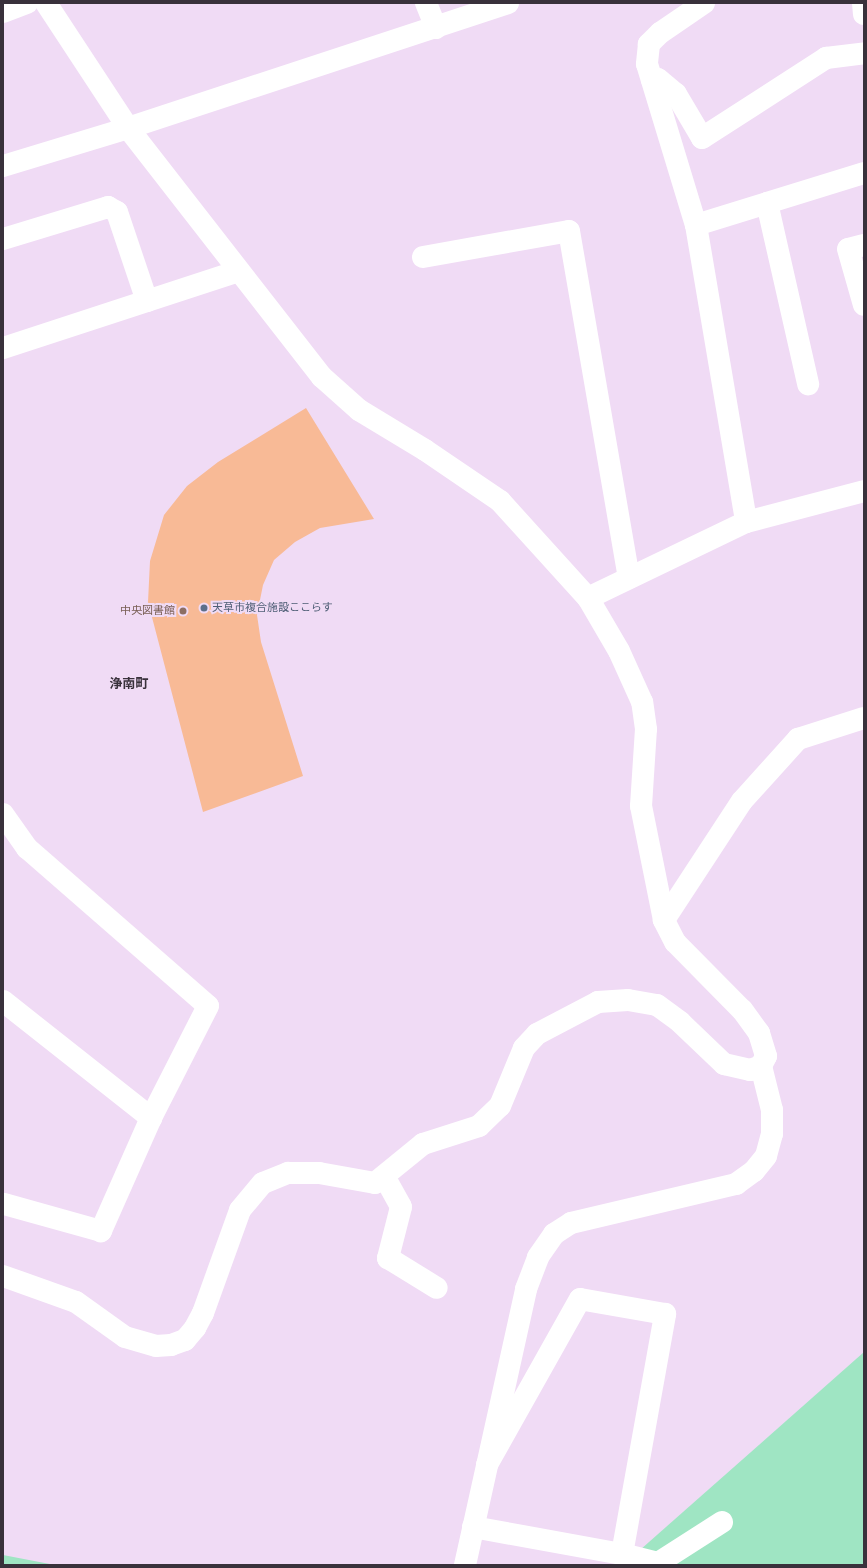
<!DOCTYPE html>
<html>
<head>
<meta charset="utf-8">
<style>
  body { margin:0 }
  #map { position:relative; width:867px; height:1568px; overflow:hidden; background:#f0dbf5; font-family:"Fira Sans Condensed","Noto Sans JP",sans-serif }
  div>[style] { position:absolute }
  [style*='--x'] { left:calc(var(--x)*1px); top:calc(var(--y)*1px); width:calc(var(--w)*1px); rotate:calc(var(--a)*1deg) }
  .green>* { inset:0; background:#9fe5c3 }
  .building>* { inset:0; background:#f8ba96 }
  .street>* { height:22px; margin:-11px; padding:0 11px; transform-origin:11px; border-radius:11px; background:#fff }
  .secondary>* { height:22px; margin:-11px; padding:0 11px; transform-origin:11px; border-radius:11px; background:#fff }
  .dots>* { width:11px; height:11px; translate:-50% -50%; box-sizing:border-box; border:2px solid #f0dbf5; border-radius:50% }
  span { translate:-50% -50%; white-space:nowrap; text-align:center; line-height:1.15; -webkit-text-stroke:4px #f0dbf5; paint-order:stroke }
  .service-label { font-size:11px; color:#4e5e75 }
  .left { translate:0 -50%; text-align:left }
  .education-label { font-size:11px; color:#785e54 }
  .right { translate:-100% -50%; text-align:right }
  .quarter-label { font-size:13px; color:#39313b; font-weight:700 }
  .frame { position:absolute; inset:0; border:4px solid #39313b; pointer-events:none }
</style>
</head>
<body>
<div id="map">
  <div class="green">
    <div style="clip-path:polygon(864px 1352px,864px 1565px,623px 1565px)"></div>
    <div style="clip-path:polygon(3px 1555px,55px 1565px,3px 1565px)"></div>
  </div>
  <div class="building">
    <div style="clip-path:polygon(306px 408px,374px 519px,320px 528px,295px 542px,274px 560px,263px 585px,257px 615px,261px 642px,303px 776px,203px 812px,148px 602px,150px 561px,164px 515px,187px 486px,218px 462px)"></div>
  </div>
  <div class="street">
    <div style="--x:426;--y:3;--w:27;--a:68"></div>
    <div style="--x:704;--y:3;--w:53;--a:145.7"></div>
    <div style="--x:660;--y:33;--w:16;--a:135"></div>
    <div style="--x:649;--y:44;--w:20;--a:96"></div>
    <div style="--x:647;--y:64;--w:168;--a:73.1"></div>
    <div style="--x:696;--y:225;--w:301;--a:80.4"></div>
    <div style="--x:863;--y:3;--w:11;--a:85"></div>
    <div style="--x:3;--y:12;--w:26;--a:-21"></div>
    <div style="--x:652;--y:80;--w:6;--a:-9"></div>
    <div style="--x:658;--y:79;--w:23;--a:40"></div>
    <div style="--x:676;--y:94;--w:51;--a:59.4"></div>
    <div style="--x:702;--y:138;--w:148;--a:-32.8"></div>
    <div style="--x:826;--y:58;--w:38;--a:-7"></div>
    <div style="--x:3;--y:166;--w:131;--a:-16.9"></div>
    <div style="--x:128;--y:128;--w:400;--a:-18.2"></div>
    <div style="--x:767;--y:203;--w:186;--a:77.2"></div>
    <div style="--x:696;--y:225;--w:176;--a:-17.2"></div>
    <div style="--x:3;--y:239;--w:110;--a:-16.9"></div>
    <div style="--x:108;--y:207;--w:10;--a:29"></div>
    <div style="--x:117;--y:212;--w:94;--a:71.4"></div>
    <div style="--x:864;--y:245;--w:16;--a:166"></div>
    <div style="--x:848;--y:249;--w:58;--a:74.1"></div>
    <div style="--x:423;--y:257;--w:148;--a:-10.1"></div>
    <div style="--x:569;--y:231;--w:352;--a:80.2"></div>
    <div style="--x:3;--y:348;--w:248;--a:-18.1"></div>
    <div style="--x:588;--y:598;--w:175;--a:-25.7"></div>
    <div style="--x:746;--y:522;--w:122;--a:-14.7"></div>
    <div style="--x:3;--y:814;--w:42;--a:54.8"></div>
    <div style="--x:27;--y:848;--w:240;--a:41.1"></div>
    <div style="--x:208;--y:1006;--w:126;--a:117"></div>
    <div style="--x:664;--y:920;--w:142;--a:-56.8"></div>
    <div style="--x:742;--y:801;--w:84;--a:-47.9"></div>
    <div style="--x:798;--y:739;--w:69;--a:-17.7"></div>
    <div style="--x:3;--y:1001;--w:189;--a:38.3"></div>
    <div style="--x:151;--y:1118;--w:124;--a:113.9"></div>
    <div style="--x:101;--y:1231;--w:101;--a:-164.4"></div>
    <div style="--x:384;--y:1176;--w:35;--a:61"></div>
    <div style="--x:401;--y:1207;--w:53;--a:104.3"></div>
    <div style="--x:388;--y:1258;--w:57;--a:31.5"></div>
    <div style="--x:3;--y:1276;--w:77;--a:19.6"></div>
    <div style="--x:76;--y:1302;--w:60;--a:35.5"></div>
    <div style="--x:125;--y:1337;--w:32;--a:16"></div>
    <div style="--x:156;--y:1346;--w:15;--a:-4"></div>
    <div style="--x:171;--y:1345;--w:15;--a:-20"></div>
    <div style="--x:185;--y:1340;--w:16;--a:-50"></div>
    <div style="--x:195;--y:1328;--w:17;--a:-62"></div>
    <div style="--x:203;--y:1313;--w:109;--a:-70.2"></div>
    <div style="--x:240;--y:1210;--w:35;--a:-50"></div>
    <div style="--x:263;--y:1183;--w:27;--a:-22"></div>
    <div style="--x:288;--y:1173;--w:31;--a:0"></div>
    <div style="--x:319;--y:1173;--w:57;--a:10.1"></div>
    <div style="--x:375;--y:1183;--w:62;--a:-39.1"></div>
    <div style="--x:423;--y:1144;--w:59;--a:-17.8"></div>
    <div style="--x:479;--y:1126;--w:29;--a:-44"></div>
    <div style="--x:500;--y:1106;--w:63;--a:-67.5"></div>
    <div style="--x:524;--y:1048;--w:19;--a:-47"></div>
    <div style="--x:537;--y:1034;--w:69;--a:-27.7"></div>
    <div style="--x:598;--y:1002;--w:30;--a:-4"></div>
    <div style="--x:628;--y:1000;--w:29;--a:10"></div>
    <div style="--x:657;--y:1005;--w:29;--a:36"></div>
    <div style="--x:680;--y:1022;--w:61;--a:43.7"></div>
    <div style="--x:724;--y:1064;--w:27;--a:13"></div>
    <div style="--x:750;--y:1070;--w:12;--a:-20"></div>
    <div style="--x:761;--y:1066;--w:11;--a:-63"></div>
    <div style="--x:766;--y:1056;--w:24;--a:-107"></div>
    <div style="--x:759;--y:1033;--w:29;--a:-126"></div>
    <div style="--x:742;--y:1010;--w:95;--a:-134.6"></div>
    <div style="--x:675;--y:942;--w:25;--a:-117"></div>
    <div style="--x:664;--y:920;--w:116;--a:-101.4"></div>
    <div style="--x:641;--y:806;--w:77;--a:-86.3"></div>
    <div style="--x:646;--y:729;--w:27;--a:-98"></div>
    <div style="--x:473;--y:1527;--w:151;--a:10.3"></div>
    <div style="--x:622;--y:1554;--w:244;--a:-79.8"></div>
    <div style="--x:665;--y:1314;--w:86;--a:-170"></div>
    <div style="--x:580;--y:1299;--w:190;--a:119.3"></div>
    <div style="--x:622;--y:1554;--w:37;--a:14"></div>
    <div style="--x:658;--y:1563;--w:76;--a:-32.6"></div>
    <div style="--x:465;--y:1565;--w:283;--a:-77.5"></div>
    <div style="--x:526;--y:1289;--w:34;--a:-69"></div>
    <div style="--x:538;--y:1257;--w:28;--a:-55"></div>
    <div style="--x:554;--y:1234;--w:20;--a:-33"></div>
    <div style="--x:571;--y:1223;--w:170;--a:-13.3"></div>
    <div style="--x:736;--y:1184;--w:22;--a:-36"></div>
    <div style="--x:754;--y:1171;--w:19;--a:-51"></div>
    <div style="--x:766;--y:1156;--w:23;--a:-75"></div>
    <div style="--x:772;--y:1134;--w:24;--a:-90"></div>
    <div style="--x:772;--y:1110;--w:45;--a:-104"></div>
  </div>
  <div class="secondary">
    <div style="--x:46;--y:3;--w:149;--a:56.7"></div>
    <div style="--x:128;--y:128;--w:316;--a:52.1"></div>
    <div style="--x:322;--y:377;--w:50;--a:41.7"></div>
    <div style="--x:359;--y:410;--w:77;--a:31.2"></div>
    <div style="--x:425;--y:450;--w:91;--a:34.2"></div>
    <div style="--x:500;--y:501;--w:131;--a:47.8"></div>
    <div style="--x:588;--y:598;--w:61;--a:59.7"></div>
    <div style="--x:619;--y:651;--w:56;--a:65.7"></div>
  </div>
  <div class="dots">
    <div style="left:204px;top:608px;background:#5c6f8a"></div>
    <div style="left:183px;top:611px;background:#8d6e63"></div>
  </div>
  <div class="service-label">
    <span class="left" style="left:212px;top:608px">天草市複合施設ここらす</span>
  </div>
  <div class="education-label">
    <span class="right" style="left:175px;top:611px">中央図書館</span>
  </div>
  <div class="quarter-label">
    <span style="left:129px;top:684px">浄南町</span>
  </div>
  <div class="frame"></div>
</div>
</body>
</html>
